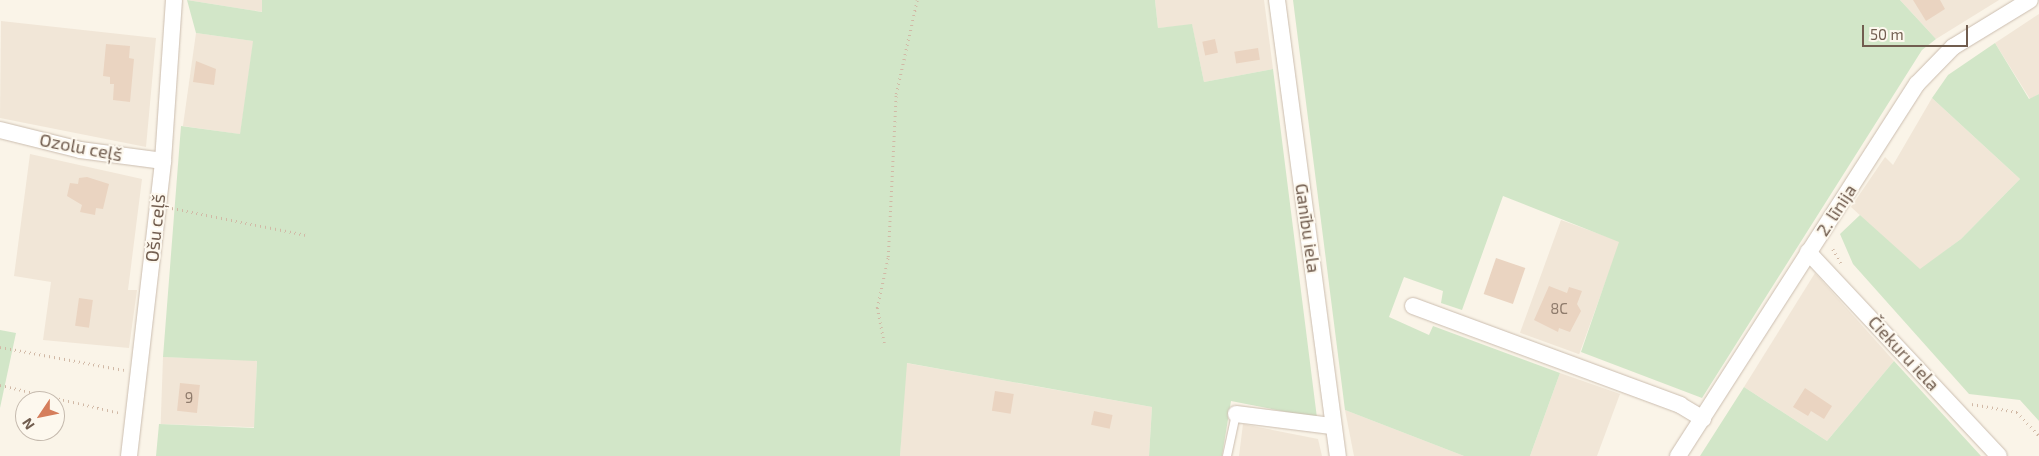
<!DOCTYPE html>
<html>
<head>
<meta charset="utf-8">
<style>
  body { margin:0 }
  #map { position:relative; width:2039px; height:456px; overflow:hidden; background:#faf4e8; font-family:"Exo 2",sans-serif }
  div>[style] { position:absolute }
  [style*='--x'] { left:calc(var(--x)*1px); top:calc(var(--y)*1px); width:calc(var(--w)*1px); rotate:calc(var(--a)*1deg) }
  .residential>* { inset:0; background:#f1e6d7; transform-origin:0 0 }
  .green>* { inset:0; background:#d2e6c8 }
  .building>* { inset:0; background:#ead4c1; transform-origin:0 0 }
  .path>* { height:2.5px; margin-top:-1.25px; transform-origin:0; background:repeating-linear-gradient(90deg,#d1b9a6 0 1px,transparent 0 5px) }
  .roads { filter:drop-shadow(0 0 1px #cbbdaf) drop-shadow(0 0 1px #cbbdaf) }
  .service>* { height:8px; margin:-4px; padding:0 4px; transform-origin:4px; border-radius:4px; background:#fff }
  .minor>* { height:16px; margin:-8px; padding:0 8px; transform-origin:8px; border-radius:8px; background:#fff }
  span { translate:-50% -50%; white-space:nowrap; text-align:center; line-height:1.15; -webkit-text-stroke:4px #fdf8ee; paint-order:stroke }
  .number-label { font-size:15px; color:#8f7b6c }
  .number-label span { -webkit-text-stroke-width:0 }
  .street-label { font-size:18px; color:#715d4f }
  .north { position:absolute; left:15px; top:391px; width:50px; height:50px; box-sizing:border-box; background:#fdf8ee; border:1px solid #c5baae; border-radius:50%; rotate:236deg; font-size:14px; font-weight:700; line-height:20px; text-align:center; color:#715d4f }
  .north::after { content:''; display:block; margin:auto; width:18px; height:22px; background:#d57e5c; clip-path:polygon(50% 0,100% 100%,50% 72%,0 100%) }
  .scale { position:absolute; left:1862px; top:25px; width:106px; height:22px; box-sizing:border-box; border:2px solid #715d4f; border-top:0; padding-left:6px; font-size:15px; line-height:18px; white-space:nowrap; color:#715d4f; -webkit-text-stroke:4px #fdf8ee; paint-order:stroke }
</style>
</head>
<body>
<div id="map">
  <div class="residential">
    <div style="clip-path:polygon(187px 0,262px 0,263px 12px)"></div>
    <div style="clip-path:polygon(1155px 0,1264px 0,1273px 69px,1204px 82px,1192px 25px,1158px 28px)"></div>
    <div style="clip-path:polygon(1900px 0,1999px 0,1936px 39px)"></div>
    <div style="clip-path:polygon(2039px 14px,2039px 94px,2030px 99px,1995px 43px)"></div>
    <div style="clip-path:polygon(1px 21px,156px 38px,146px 147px,0 118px)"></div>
    <div style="left:196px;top:33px;width:58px;height:94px;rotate:8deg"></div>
    <div style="clip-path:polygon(1932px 98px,2020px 179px,1961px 239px,1920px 270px,1851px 207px,1885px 157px,1893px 165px)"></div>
    <div style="clip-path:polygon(30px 154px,142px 179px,128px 290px,137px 290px,129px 348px,43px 340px,51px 282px,14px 276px)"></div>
    <div style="left:1561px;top:220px;width:63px;height:120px;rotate:20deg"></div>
    <div style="clip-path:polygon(1815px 273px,1894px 361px,1827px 441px,1744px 387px)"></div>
    <div style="left:163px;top:357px;width:94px;height:67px;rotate:2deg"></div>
    <div style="clip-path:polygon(906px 363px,1152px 407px,1149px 456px,900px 456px)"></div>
    <div style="clip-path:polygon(1560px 373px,1620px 394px,1597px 456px,1530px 456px)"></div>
    <div style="clip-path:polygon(1345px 410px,1464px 456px,1354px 456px)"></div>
    <div style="clip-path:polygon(1243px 424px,1318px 439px,1322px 456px,1239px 456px)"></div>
  </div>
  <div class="green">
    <div style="clip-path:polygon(187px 0,262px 12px,262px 0,1155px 0,1158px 28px,1192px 24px,1204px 82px,1273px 69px,1317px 418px,1231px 401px,1222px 456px,1149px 456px,1152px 407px,907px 363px,900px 456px,156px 456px,159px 424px,254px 428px,257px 361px,163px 357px,181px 126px,240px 134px,253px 41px,196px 33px)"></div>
    <div style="clip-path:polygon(1293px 0,1900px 0,1936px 39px,1922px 50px,1702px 398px,1581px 352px,1619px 242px,1503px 196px,1462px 310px,1441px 303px,1443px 291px,1404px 277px,1389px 317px,1429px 335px,1433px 326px,1560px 373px,1530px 456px,1464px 456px,1345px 410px)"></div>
    <div style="clip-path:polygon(1995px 43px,2029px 99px,2039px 94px,2039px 421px,2020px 400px,1969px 394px,1853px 264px,1840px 234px,1860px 215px,1920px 269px,1961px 239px,2020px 179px,1932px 98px,1948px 75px)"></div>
    <div style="clip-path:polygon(0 330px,16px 333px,0 408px)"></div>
    <div style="clip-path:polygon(1894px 361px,1981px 456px,1700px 456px,1744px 387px,1827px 441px)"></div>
  </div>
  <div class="building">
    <div style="clip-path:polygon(1913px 0,1940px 0,1945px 9px,1926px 21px)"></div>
    <div style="left:1215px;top:39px;width:14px;height:13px;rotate:78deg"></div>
    <div style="clip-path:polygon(106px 44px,130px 46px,129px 58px,134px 59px,130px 102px,113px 100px,114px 84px,110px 84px,110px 77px,103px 76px)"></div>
    <div style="left:1258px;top:48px;width:12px;height:24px;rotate:81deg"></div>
    <div style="clip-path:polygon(196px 61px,216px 69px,214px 85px,193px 82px)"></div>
    <div style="clip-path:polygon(87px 177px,109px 184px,103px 209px,96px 208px,95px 215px,80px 212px,82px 205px,67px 196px,70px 183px,78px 184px,79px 178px)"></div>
    <div style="left:1496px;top:258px;width:31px;height:38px;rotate:19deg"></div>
    <div style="clip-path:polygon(1549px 286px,1567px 293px,1569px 287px,1582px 291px,1577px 304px,1581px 311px,1570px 332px,1559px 328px,1558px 332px,1534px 320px)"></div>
    <div style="left:79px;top:298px;width:14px;height:28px;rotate:8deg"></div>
    <div style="left:180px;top:383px;width:20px;height:28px;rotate:6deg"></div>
    <div style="clip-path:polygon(1805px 388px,1832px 406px,1824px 419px,1811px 411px,1808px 416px,1793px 407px)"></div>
    <div style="left:995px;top:391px;width:19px;height:20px;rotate:9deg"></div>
    <div style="left:1094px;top:411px;width:19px;height:14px;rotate:12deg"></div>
  </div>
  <div class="path">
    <div style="--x:172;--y:208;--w:137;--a:11.4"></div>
    <div style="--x:1833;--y:249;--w:16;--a:60"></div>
    <div style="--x:884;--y:343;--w:36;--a:-101"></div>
    <div style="--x:877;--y:308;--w:52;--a:-77.8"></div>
    <div style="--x:888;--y:257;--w:163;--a:-87.2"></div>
    <div style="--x:896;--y:94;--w:96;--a:-77.4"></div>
    <div style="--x:0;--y:347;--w:126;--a:10.5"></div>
    <div style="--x:0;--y:385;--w:123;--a:13.1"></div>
    <div style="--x:1972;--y:404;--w:46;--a:10.1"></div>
    <div style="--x:2017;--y:412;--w:33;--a:47"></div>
  </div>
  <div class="roads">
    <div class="service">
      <div style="--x:1227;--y:456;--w:43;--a:-77.9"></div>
    </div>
    <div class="minor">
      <div style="--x:1277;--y:0;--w:460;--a:82.4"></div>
      <div style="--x:0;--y:130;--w:82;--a:14"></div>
      <div style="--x:80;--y:150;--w:84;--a:7.5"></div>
      <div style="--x:1808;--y:252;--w:279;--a:46.9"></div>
      <div style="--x:1413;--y:306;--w:285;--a:20.3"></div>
      <div style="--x:1680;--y:405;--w:27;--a:31"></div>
      <div style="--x:1236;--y:414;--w:96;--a:7.2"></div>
      <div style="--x:129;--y:456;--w:297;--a:-83.4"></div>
      <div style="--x:163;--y:161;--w:161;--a:-86.1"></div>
      <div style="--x:1678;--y:456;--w:442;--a:-57.3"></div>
      <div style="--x:1917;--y:84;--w:52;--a:-45.8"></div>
      <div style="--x:1953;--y:47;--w:90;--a:-31.4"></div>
    </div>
  </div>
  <div class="number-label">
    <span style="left:1559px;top:309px">8C</span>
    <span style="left:189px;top:398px">9</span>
  </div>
  <div class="street-label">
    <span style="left:81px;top:147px;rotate:11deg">Ozolu ceļš</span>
    <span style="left:1836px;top:210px;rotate:-57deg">2. līnija</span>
    <span style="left:155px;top:228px;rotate:-84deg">Ošu ceļš</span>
    <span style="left:1308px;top:228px;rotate:82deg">Ganību iela</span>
    <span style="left:1904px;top:353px;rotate:47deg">Čiekuru iela</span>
  </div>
  <div class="north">N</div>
  <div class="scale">50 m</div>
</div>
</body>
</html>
